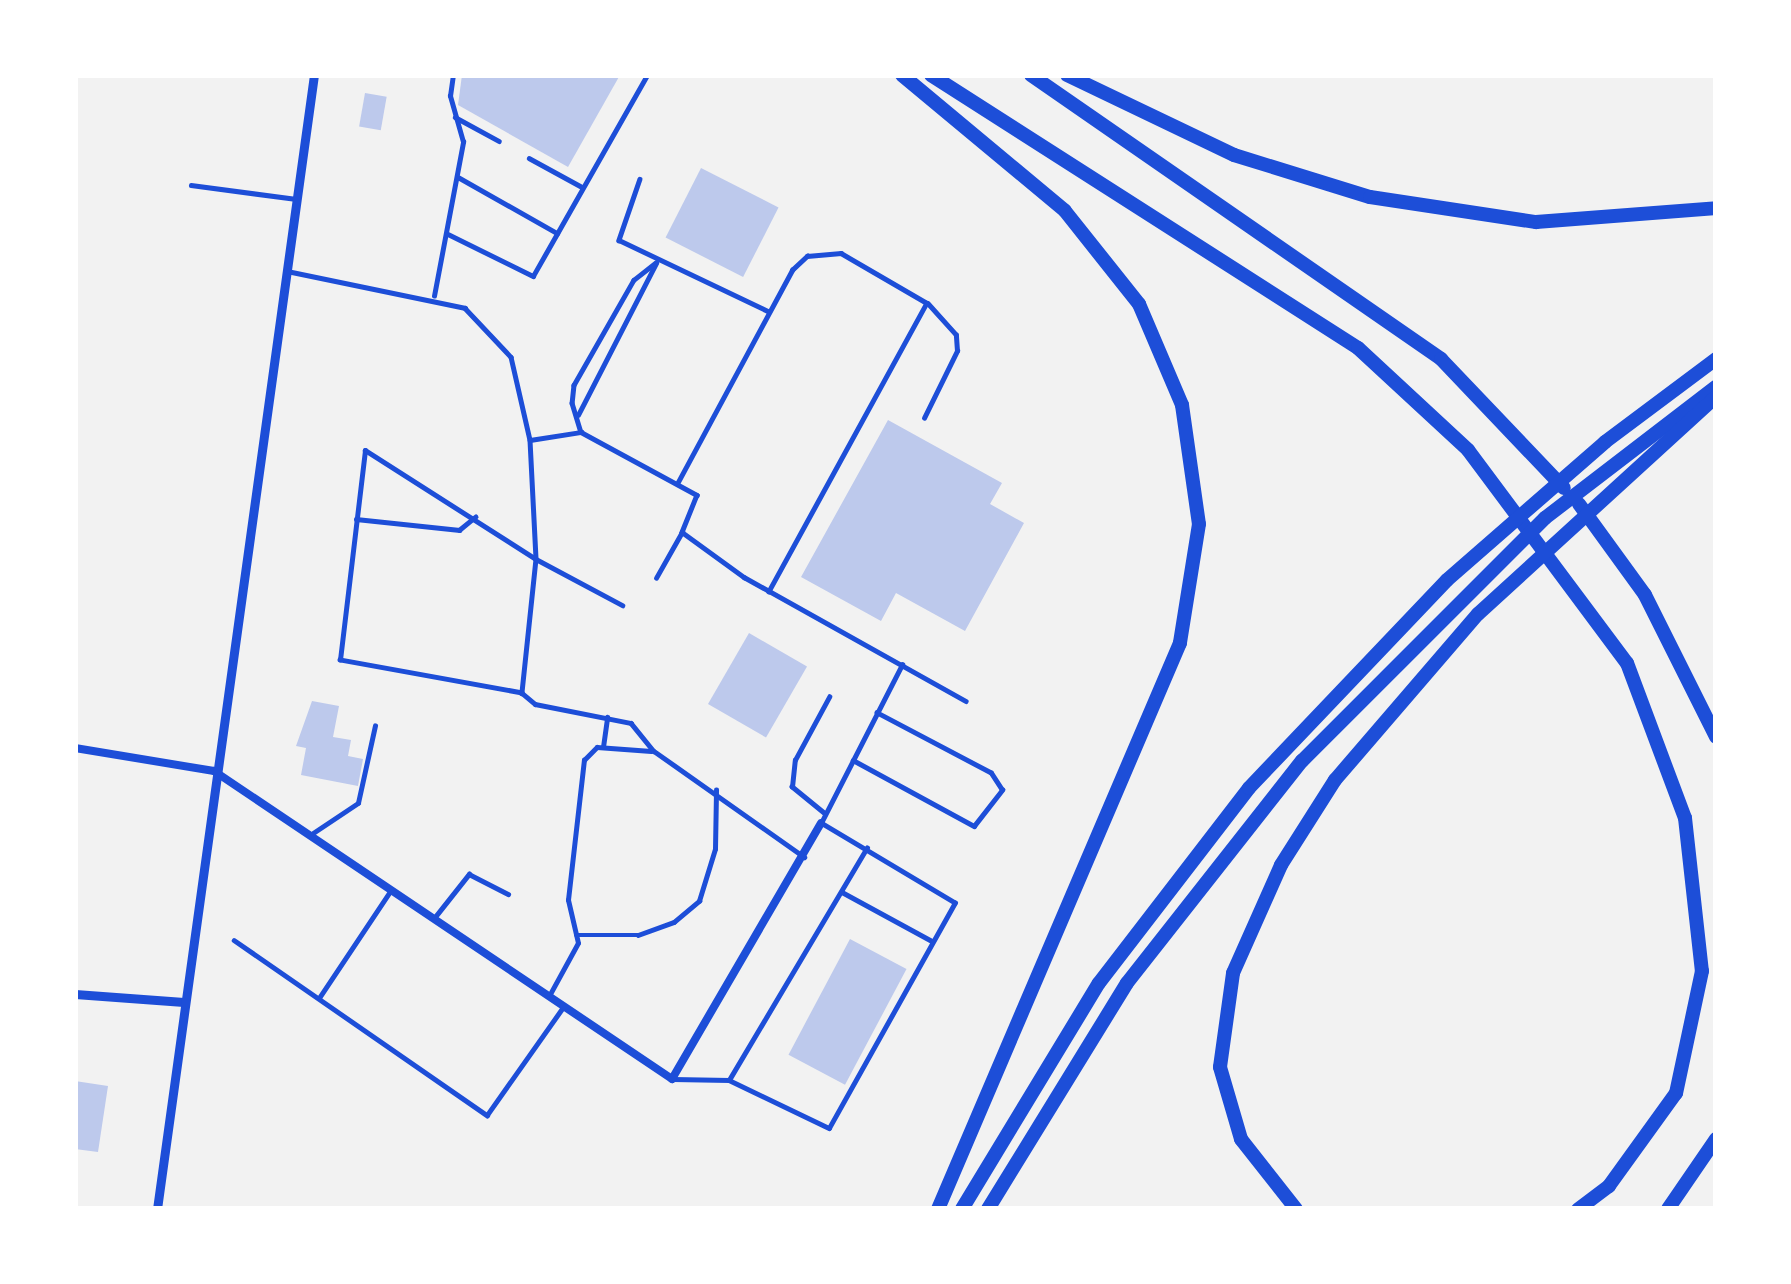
<!DOCTYPE html>
<html>
<head>
<meta charset="utf-8">
<style>
  body { margin:0 }
  #map { position:relative; width:1791px; height:1284px; overflow:hidden; background:#f2f2f2; font-family:Montserrat,sans-serif }
  div>[style] { position:absolute }
  [style*='--x'] { left:calc(var(--x)*1px); top:calc(var(--y)*1px); width:calc(var(--w)*1px); rotate:calc(var(--a)*1deg) }
  .building>* { inset:0; background:#bdc9ec; transform-origin:0 0 }
  .service>* { height:4.5px; margin:-2.25px; padding:0 2.25px; transform-origin:2.25px; border-radius:2.25px; background:#1d4ed8 }
  .minor>* { height:8px; margin:-4px; padding:0 4px; transform-origin:4px; border-radius:4px; background:#1d4ed8 }
  .tertiary>* { height:9px; margin:-4.5px; padding:0 4.5px; transform-origin:4.5px; border-radius:4.5px; background:#1d4ed8 }
  .motorway>* { height:14px; margin:-7px; padding:0 7px; transform-origin:7px; border-radius:7px; background:#1d4ed8 }
  span { translate:-50% -50%; white-space:nowrap; text-align:center; line-height:1.15; -webkit-text-stroke:12px #fff; paint-order:stroke }
  .frame { position:absolute; inset:0; border:78px solid #fff; pointer-events:none }
</style>
</head>
<body>
<div id="map">
  <div class="building">
    <div style="clip-path:polygon(462px 75px,620px 75px,568px 167px,458px 105px)"></div>
    <div style="left:365px;top:93px;width:22px;height:34px;rotate:10deg"></div>
    <div style="left:701px;top:168px;width:87px;height:78px;rotate:27deg"></div>
    <div style="clip-path:polygon(888px 420px,1002px 483px,990px 504px,1024px 523px,965px 631px,896px 593px,881px 621px,801px 577px)"></div>
    <div style="left:749px;top:633px;width:67px;height:82px;rotate:30deg"></div>
    <div style="clip-path:polygon(312px 701px,339px 706px,333px 737px,351px 740px,348px 756px,363px 759px,358px 786px,301px 775px,306px 748px,296px 746px)"></div>
    <div style="left:850px;top:939px;width:64px;height:131px;rotate:28deg"></div>
    <div style="clip-path:polygon(75px 1081px,108px 1086px,98px 1152px,75px 1149px)"></div>
  </div>
  <div class="service">
    <div style="--x:455;--y:117;--w:50;--a:28.6"></div>
    <div style="--x:529;--y:158;--w:60;--a:28.7"></div>
    <div style="--x:458;--y:177;--w:114;--a:29.5"></div>
    <div style="--x:640;--y:179;--w:65;--a:109"></div>
    <div style="--x:619;--y:240;--w:165;--a:25.5"></div>
    <div style="--x:191;--y:185;--w:106;--a:7.6"></div>
    <div style="--x:448;--y:234;--w:95;--a:26.3"></div>
    <div style="--x:533;--y:276;--w:231;--a:-60.4"></div>
    <div style="--x:287;--y:271;--w:182;--a:11.7"></div>
    <div style="--x:465;--y:308;--w:67;--a:46.8"></div>
    <div style="--x:511;--y:357;--w:85;--a:77.1"></div>
    <div style="--x:530;--y:440;--w:119;--a:87.1"></div>
    <div style="--x:536;--y:559;--w:135;--a:96"></div>
    <div style="--x:522;--y:693;--w:185;--a:-169.7"></div>
    <div style="--x:340;--y:660;--w:211;--a:-83.2"></div>
    <div style="--x:365;--y:450;--w:203;--a:32.5"></div>
    <div style="--x:536;--y:559;--w:98;--a:28.1"></div>
    <div style="--x:434;--y:296;--w:157;--a:-79.3"></div>
    <div style="--x:463;--y:142;--w:48;--a:-105.8"></div>
    <div style="--x:450;--y:96;--w:21;--a:-82"></div>
    <div style="--x:578;--y:415;--w:171;--a:-62.8"></div>
    <div style="--x:656;--y:263;--w:28;--a:142"></div>
    <div style="--x:634;--y:280;--w:121;--a:119.7"></div>
    <div style="--x:574;--y:385;--w:18;--a:96"></div>
    <div style="--x:572;--y:403;--w:30;--a:73"></div>
    <div style="--x:581;--y:432;--w:132;--a:28.5"></div>
    <div style="--x:697;--y:495;--w:40;--a:112"></div>
    <div style="--x:682;--y:532;--w:77;--a:36"></div>
    <div style="--x:744;--y:577;--w:254;--a:29.2"></div>
    <div style="--x:924;--y:418;--w:75;--a:-63.8"></div>
    <div style="--x:957;--y:351;--w:16;--a:-94"></div>
    <div style="--x:956;--y:335;--w:42;--a:-132.1"></div>
    <div style="--x:530;--y:440;--w:52;--a:-8.9"></div>
    <div style="--x:678;--y:482;--w:241;--a:-61.7"></div>
    <div style="--x:792;--y:270;--w:21;--a:-43"></div>
    <div style="--x:807;--y:256;--w:34;--a:-5"></div>
    <div style="--x:841;--y:253;--w:99;--a:30.2"></div>
    <div style="--x:927;--y:303;--w:329;--a:118.7"></div>
    <div style="--x:356;--y:519;--w:104;--a:6.1"></div>
    <div style="--x:459;--y:530;--w:21;--a:-39"></div>
    <div style="--x:656;--y:578;--w:53;--a:-60.5"></div>
    <div style="--x:522;--y:693;--w:17;--a:40"></div>
    <div style="--x:535;--y:704;--w:98;--a:11.2"></div>
    <div style="--x:631;--y:723;--w:36;--a:51"></div>
    <div style="--x:654;--y:751;--w:184;--a:35.2"></div>
    <div style="--x:603;--y:747;--w:30;--a:-82"></div>
    <div style="--x:853;--y:760;--w:138;--a:28.6"></div>
    <div style="--x:974;--y:826;--w:46;--a:-52.1"></div>
    <div style="--x:1002;--y:790;--w:20;--a:-123"></div>
    <div style="--x:991;--y:773;--w:129;--a:-152.2"></div>
    <div style="--x:825;--y:814;--w:43;--a:-140.7"></div>
    <div style="--x:792;--y:787;--w:27;--a:-84"></div>
    <div style="--x:795;--y:760;--w:72;--a:-61.6"></div>
    <div style="--x:313;--y:833;--w:54;--a:-33.7"></div>
    <div style="--x:358;--y:803;--w:79;--a:-77.6"></div>
    <div style="--x:842;--y:892;--w:102;--a:28.6"></div>
    <div style="--x:435;--y:917;--w:55;--a:-51.7"></div>
    <div style="--x:469;--y:874;--w:44;--a:27.1"></div>
    <div style="--x:576;--y:935;--w:62;--a:0"></div>
    <div style="--x:638;--y:935;--w:38;--a:-20"></div>
    <div style="--x:674;--y:922;--w:33;--a:-40"></div>
    <div style="--x:699;--y:901;--w:54;--a:-72.9"></div>
    <div style="--x:715;--y:849;--w:59;--a:-89"></div>
    <div style="--x:234;--y:940;--w:308;--a:34.7"></div>
    <div style="--x:487;--y:1115;--w:133;--a:-54.8"></div>
    <div style="--x:549;--y:996;--w:60;--a:-61.3"></div>
    <div style="--x:578;--y:943;--w:44;--a:-103.1"></div>
    <div style="--x:568;--y:900;--w:141;--a:-83.5"></div>
    <div style="--x:584;--y:760;--w:18;--a:-45"></div>
    <div style="--x:597;--y:747;--w:54;--a:4.2"></div>
    <div style="--x:319;--y:998;--w:126;--a:-56.3"></div>
    <div style="--x:673;--y:1079;--w:56;--a:1"></div>
    <div style="--x:729;--y:1080;--w:111;--a:25.6"></div>
    <div style="--x:829;--y:1128;--w:258;--a:-60.8"></div>
    <div style="--x:955;--y:903;--w:156;--a:-149.2"></div>
    <div style="--x:821;--y:823;--w:178;--a:-62.9"></div>
    <div style="--x:729;--y:1080;--w:270;--a:-59.3"></div>
  </div>
  <div class="minor">
    <div style="--x:75;--y:748;--w:141;--a:9.4"></div>
    <div style="--x:214;--y:771;--w:552;--a:33.92"></div>
    <div style="--x:672;--y:1079;--w:296;--a:-59.8"></div>
  </div>
  <div class="tertiary">
    <div style="--x:75;--y:994;--w:109;--a:4.2"></div>
    <div style="--x:157;--y:1209;--w:1145;--a:-82.12"></div>
  </div>
  <div class="motorway">
    <div style="--x:902;--y:75;--w:212;--a:39.8"></div>
    <div style="--x:1065;--y:211;--w:119;--a:51.5"></div>
    <div style="--x:1139;--y:304;--w:110;--a:66.9"></div>
    <div style="--x:1182;--y:405;--w:120;--a:81.9"></div>
    <div style="--x:1199;--y:524;--w:121;--a:99.1"></div>
    <div style="--x:1180;--y:643;--w:616;--a:113.15"></div>
    <div style="--x:931;--y:75;--w:507;--a:32.59"></div>
    <div style="--x:1358;--y:348;--w:150;--a:42.8"></div>
    <div style="--x:1468;--y:450;--w:266;--a:53.3"></div>
    <div style="--x:1627;--y:663;--w:165;--a:69.5"></div>
    <div style="--x:1685;--y:818;--w:154;--a:83.7"></div>
    <div style="--x:1702;--y:971;--w:125;--a:102"></div>
    <div style="--x:1676;--y:1093;--w:115;--a:125.8"></div>
    <div style="--x:1609;--y:1186;--w:39;--a:143"></div>
    <div style="--x:1031;--y:75;--w:499;--a:34.7"></div>
    <div style="--x:1441;--y:359;--w:178;--a:46.4"></div>
    <div style="--x:1067;--y:75;--w:185;--a:25.6"></div>
    <div style="--x:1234;--y:155;--w:142;--a:17.2"></div>
    <div style="--x:1370;--y:197;--w:168;--a:8.6"></div>
    <div style="--x:1536;--y:222;--w:181;--a:-4.4"></div>
    <div style="--x:1579;--y:504;--w:112;--a:54"></div>
    <div style="--x:1645;--y:595;--w:159;--a:63.4"></div>
    <div style="--x:962;--y:1209;--w:264;--a:-58.8"></div>
    <div style="--x:1099;--y:983;--w:246;--a:-52.4"></div>
    <div style="--x:1249;--y:788;--w:287;--a:-46.4"></div>
    <div style="--x:1447;--y:580;--w:210;--a:-41.1"></div>
    <div style="--x:1605;--y:442;--w:139;--a:-36.8"></div>
    <div style="--x:988;--y:1209;--w:265;--a:-58.4"></div>
    <div style="--x:1127;--y:983;--w:283;--a:-51.8"></div>
    <div style="--x:1302;--y:761;--w:344;--a:-45"></div>
    <div style="--x:1545;--y:518;--w:215;--a:-37.5"></div>
    <div style="--x:1296;--y:1209;--w:89;--a:-128.2"></div>
    <div style="--x:1241;--y:1139;--w:75;--a:-106.3"></div>
    <div style="--x:1220;--y:1067;--w:95;--a:-82.1"></div>
    <div style="--x:1233;--y:973;--w:118;--a:-66"></div>
    <div style="--x:1281;--y:865;--w:101;--a:-57.6"></div>
    <div style="--x:1335;--y:780;--w:219;--a:-49.3"></div>
    <div style="--x:1478;--y:614;--w:322;--a:-42.4"></div>
    <div style="--x:1668;--y:1209;--w:85;--a:-55.6"></div>
  </div>
  <div class="frame"></div>
</div>
</body>
</html>
